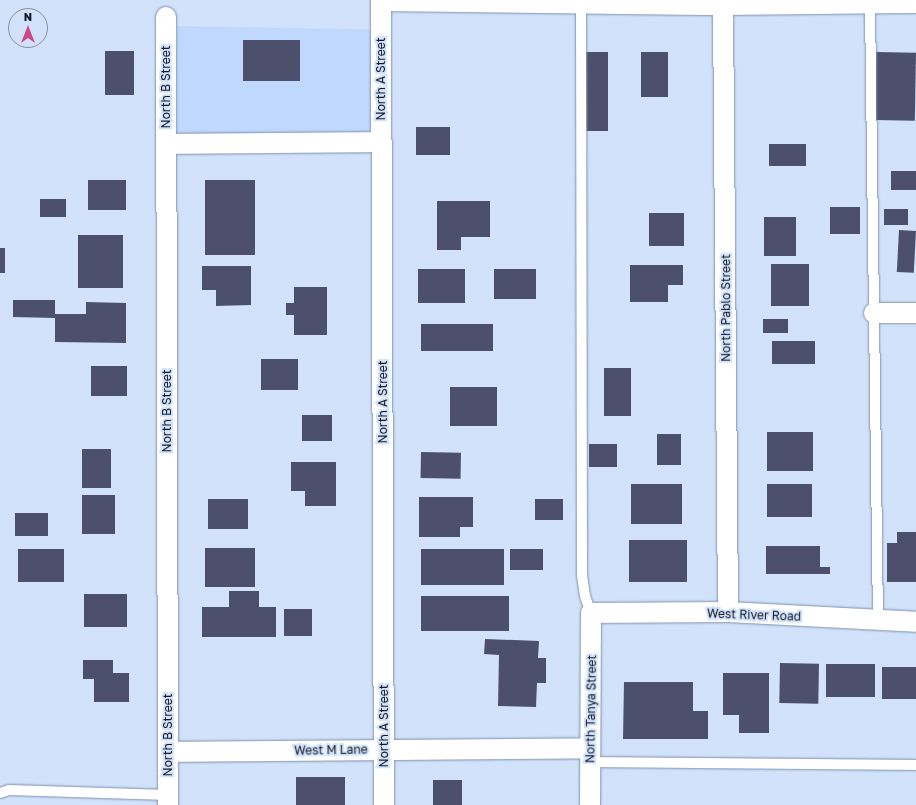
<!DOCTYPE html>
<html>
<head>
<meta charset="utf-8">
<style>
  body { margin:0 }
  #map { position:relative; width:916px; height:805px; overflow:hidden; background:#d2e2fb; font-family:"Golos Text",sans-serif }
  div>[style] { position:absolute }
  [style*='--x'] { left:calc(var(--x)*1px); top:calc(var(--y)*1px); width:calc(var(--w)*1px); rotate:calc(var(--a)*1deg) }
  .built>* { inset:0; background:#c1d8fe; transform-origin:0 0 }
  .building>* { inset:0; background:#4d506d; transform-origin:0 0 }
  .roads { filter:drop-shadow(0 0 1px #7f91ad) drop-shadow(0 0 1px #7f91ad) }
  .lane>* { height:10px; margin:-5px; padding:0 5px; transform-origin:5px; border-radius:5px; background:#fff }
  .street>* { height:20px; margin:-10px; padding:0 10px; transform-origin:10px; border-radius:10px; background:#fff }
  .secondary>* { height:22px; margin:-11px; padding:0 11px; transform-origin:11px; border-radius:11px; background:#fff }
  span { translate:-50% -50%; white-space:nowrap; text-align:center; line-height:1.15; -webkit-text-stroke:4px #d2e2fb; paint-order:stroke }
  .street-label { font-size:12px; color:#141a25 }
  .north { position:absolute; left:8px; top:8px; width:40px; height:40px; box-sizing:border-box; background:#d2e2fb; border:1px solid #8692a5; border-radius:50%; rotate:0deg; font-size:11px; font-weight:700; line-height:16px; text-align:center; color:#141a25 }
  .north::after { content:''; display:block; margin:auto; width:14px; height:18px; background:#ce4683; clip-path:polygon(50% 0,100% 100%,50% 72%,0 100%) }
</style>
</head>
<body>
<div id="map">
  <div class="built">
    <div style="left:177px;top:26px;width:195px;height:108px;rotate:1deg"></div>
  </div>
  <div class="building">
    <div style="left:243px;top:40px;width:57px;height:41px"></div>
    <div style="left:105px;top:51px;width:29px;height:44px"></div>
    <div style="left:584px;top:52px;width:24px;height:79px"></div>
    <div style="left:641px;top:52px;width:27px;height:45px"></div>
    <div style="left:876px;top:52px;width:40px;height:68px;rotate:1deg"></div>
    <div style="left:416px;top:127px;width:34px;height:28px"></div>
    <div style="left:769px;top:144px;width:37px;height:22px"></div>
    <div style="left:891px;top:171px;width:25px;height:19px"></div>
    <div style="left:88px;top:180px;width:38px;height:30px"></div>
    <div style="left:205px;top:180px;width:50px;height:75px"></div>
    <div style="left:40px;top:199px;width:26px;height:18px"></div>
    <div style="clip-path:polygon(437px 201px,490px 201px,490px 237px,461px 237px,461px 250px,437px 250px)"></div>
    <div style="left:830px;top:207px;width:30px;height:27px"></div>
    <div style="left:884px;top:209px;width:24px;height:16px"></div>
    <div style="left:649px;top:213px;width:35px;height:33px"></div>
    <div style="left:764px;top:217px;width:32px;height:39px"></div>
    <div style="left:899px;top:230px;width:17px;height:42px;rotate:3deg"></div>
    <div style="left:78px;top:235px;width:45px;height:53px"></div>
    <div style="left:0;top:248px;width:5px;height:25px"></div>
    <div style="left:771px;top:264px;width:38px;height:42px"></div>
    <div style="clip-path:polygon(630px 265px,683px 265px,683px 285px,668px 285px,668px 302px,630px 302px)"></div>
    <div style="clip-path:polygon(202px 266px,251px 266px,251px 305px,216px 306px,216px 290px,202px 290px)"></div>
    <div style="left:418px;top:269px;width:47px;height:34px"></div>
    <div style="left:494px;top:269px;width:42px;height:30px"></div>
    <div style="clip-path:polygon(294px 287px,327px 287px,327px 335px,294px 335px,294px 315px,286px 315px,286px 303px,294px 303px)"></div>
    <div style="clip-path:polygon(13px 300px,55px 300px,55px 314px,86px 314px,86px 302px,126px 303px,126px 343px,55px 342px,55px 318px,13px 317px)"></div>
    <div style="left:763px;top:319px;width:25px;height:14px"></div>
    <div style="left:421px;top:324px;width:72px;height:27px"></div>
    <div style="left:772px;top:341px;width:43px;height:23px"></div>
    <div style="left:261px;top:359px;width:37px;height:31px"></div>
    <div style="left:91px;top:366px;width:36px;height:30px"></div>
    <div style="left:604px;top:368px;width:27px;height:48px"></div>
    <div style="left:450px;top:387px;width:47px;height:39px"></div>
    <div style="left:302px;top:415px;width:30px;height:26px"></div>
    <div style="left:767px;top:432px;width:46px;height:39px"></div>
    <div style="left:657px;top:434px;width:24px;height:31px"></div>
    <div style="left:589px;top:444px;width:28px;height:23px"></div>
    <div style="left:82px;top:449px;width:29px;height:39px"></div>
    <div style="left:421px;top:452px;width:40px;height:26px;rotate:1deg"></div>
    <div style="clip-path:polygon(291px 462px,336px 462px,336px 506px,305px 506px,305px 491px,291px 491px)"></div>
    <div style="left:631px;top:484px;width:51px;height:40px"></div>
    <div style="left:767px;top:484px;width:45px;height:33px"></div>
    <div style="left:82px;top:495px;width:33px;height:39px"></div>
    <div style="clip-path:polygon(419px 497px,473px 497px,473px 527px,460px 527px,460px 537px,419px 537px)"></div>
    <div style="left:208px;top:499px;width:40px;height:30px"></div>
    <div style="left:535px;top:499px;width:28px;height:21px"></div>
    <div style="left:15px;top:513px;width:33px;height:23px"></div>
    <div style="clip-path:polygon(897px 532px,916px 532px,916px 582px,887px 582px,887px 543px,897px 543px)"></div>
    <div style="left:629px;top:540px;width:58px;height:42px"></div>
    <div style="clip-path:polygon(766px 546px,820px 546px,820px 567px,830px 567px,830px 574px,766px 574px)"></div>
    <div style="left:205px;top:548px;width:50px;height:39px"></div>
    <div style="left:18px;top:549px;width:46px;height:33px"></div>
    <div style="left:421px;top:549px;width:83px;height:36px"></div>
    <div style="left:510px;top:549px;width:33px;height:21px"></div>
    <div style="clip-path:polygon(229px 591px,259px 591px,259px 607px,276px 607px,276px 637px,202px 637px,202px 607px,229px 607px)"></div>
    <div style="left:84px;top:594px;width:43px;height:33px"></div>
    <div style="left:421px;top:596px;width:88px;height:35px"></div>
    <div style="left:284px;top:609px;width:28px;height:27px"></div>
    <div style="clip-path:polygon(485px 639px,539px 641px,538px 658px,546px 658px,546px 683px,537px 683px,536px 707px,498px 706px,499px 655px,484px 654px)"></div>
    <div style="clip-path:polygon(83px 660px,113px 660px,113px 673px,129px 673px,129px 702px,94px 702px,94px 679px,83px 679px)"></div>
    <div style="left:780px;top:663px;width:39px;height:40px;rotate:1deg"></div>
    <div style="left:826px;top:664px;width:49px;height:33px"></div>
    <div style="left:882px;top:667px;width:34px;height:32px"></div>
    <div style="clip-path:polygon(723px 673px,769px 673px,769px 733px,739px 733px,739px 715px,723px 715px)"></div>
    <div style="clip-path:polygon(624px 682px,693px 682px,693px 711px,708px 711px,708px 739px,623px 739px)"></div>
    <div style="left:296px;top:777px;width:49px;height:28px"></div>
    <div style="left:433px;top:780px;width:29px;height:25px"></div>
  </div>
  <div class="roads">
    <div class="lane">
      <div style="--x:581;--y:3;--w:572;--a:89.9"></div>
      <div style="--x:582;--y:575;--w:21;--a:82"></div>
      <div style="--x:585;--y:596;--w:18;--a:71"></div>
      <div style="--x:870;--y:3;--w:618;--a:89.26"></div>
      <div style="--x:590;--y:762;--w:326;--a:0.5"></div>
      <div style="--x:0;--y:793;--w:9;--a:-18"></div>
      <div style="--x:9;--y:790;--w:159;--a:1.8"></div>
    </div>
    <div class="street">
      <div style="--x:381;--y:0;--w:805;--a:89.79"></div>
      <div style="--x:723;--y:4;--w:608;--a:89.53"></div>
      <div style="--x:166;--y:17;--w:788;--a:89.85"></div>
      <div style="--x:166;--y:144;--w:215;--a:-0.5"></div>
      <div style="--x:874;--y:313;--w:42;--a:0"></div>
      <div style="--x:168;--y:752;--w:422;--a:-0.5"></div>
      <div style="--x:590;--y:805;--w:192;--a:-89.7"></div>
      <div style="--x:591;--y:613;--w:137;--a:-0.4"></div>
      <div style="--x:728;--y:612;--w:188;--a:3"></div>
    </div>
    <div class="secondary">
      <div style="--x:382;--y:0;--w:341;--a:0.7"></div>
      <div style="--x:723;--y:4;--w:193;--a:-0.6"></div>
    </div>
  </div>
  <div class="street-label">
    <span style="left:381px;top:79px;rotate:-90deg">North A Street</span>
    <span style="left:166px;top:87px;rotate:-90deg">North B Street</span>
    <span style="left:726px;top:308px;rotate:-90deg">North Pablo Street</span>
    <span style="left:383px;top:402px;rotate:-90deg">North A Street</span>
    <span style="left:167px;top:411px;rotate:-90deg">North B Street</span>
    <span style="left:754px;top:615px;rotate:2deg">West River Road</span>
    <span style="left:591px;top:709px;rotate:-89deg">North Tanya Street</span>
    <span style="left:384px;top:726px;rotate:-90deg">North A Street</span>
    <span style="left:168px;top:735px;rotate:-90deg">North B Street</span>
    <span style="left:331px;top:750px;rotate:-1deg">West M Lane</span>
  </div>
  <div class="north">N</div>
</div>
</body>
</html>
